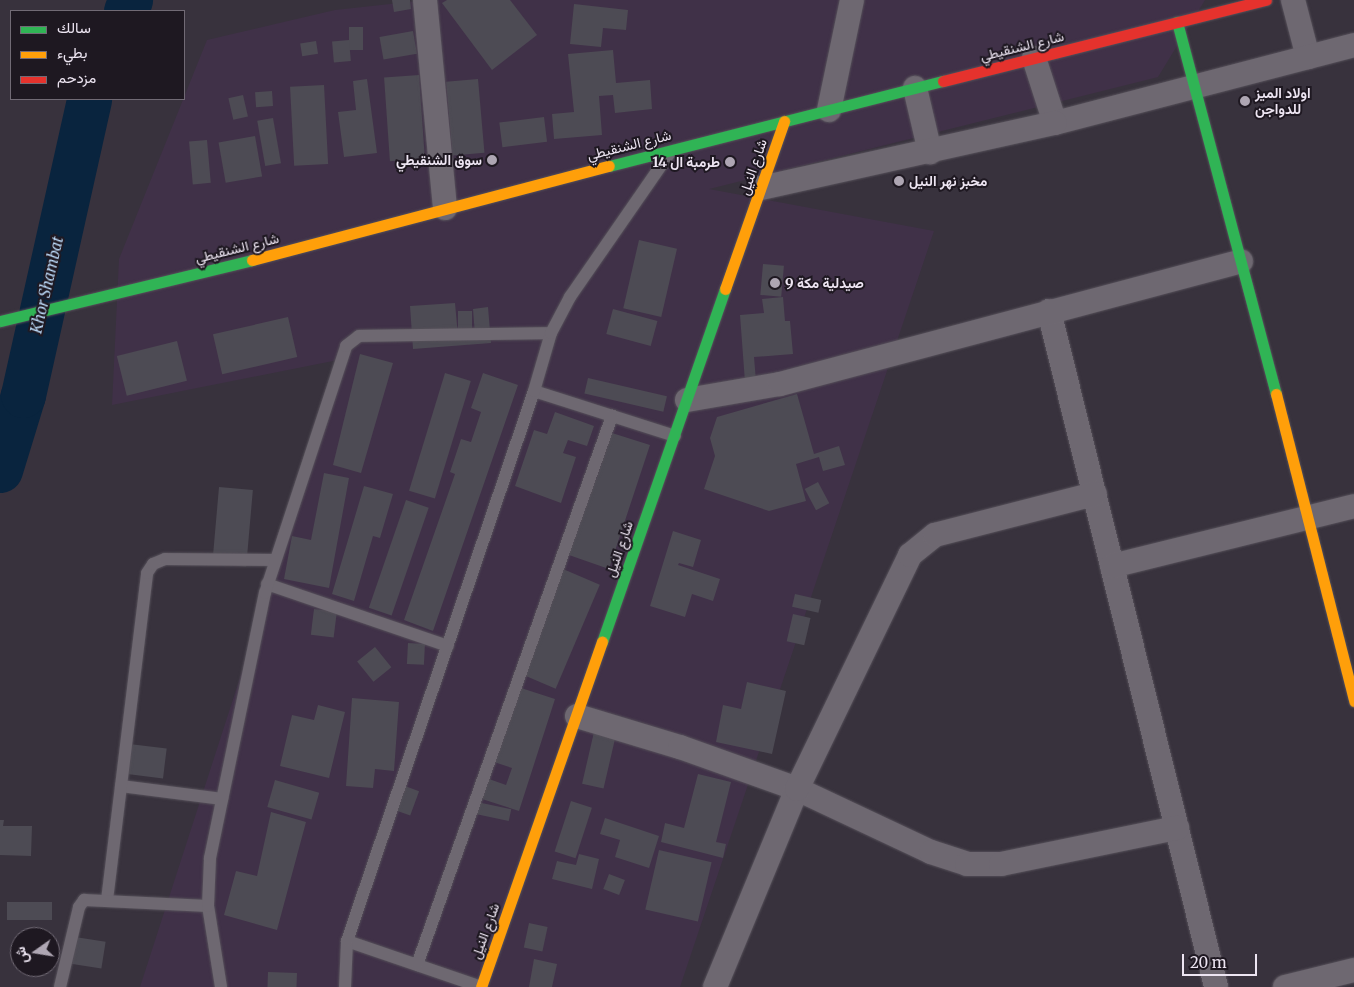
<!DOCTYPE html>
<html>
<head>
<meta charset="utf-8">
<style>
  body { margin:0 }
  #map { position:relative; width:1354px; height:987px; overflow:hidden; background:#38323d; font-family:Merriweather,Vazirmatn,serif }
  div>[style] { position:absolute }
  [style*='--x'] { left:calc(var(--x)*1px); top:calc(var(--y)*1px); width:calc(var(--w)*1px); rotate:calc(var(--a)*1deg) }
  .built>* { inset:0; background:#403148 }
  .river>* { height:45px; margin:-22.5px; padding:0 22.5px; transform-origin:22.5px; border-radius:22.5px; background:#09243e }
  .building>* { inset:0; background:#4d4b54; transform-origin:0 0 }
  .roads { filter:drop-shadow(0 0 1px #555059) drop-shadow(0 0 1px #555059) }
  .lane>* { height:12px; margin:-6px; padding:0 6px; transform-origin:6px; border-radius:6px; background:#6e6871 }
  .street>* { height:24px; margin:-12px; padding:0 12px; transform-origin:12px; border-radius:12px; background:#6e6871 }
  .fast>* { height:11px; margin:-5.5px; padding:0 5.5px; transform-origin:5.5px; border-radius:5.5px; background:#30b455 }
  .slow>* { height:11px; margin:-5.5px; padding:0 5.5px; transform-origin:5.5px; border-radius:5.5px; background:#ff9f0a }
  .jam>* { height:11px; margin:-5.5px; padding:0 5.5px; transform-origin:5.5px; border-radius:5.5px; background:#e5322d }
  .dots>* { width:14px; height:14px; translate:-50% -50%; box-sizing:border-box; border:2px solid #1e1821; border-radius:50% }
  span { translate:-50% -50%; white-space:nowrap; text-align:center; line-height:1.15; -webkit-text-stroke:4px #1e1821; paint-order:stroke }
  .street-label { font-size:14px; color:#ede5f2 }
  .poi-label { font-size:14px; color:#ede5f2; font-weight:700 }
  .left { translate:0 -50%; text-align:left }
  .right { translate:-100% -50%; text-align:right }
  .water-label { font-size:15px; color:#bcdaf9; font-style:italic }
  .legend { position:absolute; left:10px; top:10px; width:175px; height:90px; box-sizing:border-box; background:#1e1821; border:1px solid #716a75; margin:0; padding:6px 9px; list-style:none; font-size:15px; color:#ede5f2 }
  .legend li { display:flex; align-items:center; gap:10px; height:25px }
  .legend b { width:25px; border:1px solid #716a75 }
  .north { position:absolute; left:10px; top:927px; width:50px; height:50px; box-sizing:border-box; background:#1e1821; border:1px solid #716a75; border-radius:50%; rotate:257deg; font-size:14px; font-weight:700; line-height:20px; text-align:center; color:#ede5f2 }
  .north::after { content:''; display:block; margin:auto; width:18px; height:22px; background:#aea6b3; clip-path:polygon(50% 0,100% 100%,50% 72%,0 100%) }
  .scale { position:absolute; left:1182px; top:954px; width:75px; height:22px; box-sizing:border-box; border:2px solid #ede5f2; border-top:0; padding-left:6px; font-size:15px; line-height:18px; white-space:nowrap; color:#ede5f2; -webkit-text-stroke:4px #1e1821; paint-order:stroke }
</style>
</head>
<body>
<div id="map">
  <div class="built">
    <div style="clip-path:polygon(427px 0,1205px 0,1158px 77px,709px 189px,934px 231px,680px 987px,140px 987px,343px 359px,112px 405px,119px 259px,207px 40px,335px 10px)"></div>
  </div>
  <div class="river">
    <div style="--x:126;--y:11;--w:12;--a:-70"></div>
    <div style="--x:0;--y:470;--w:78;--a:-73"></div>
    <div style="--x:23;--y:395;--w:303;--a:-77.4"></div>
  </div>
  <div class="building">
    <div style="clip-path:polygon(392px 0,410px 0,411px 9px,394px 12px)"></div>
    <div style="clip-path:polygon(447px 0,510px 0,537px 35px,492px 70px,442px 3px)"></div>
    <div style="clip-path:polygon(574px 4px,628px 10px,626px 30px,603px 28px,601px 47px,570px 44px)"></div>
    <div style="left:349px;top:27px;width:14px;height:23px"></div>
    <div style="left:413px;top:31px;width:23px;height:34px;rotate:80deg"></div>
    <div style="left:349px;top:40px;width:21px;height:17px;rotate:85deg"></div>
    <div style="left:316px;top:41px;width:13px;height:16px;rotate:81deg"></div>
    <div style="clip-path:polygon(613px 50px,616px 83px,650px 80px,652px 109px,615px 113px,613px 95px,599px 96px,602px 135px,554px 139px,552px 114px,574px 112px,568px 54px)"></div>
    <div style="left:419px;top:75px;width:84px;height:35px;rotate:86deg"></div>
    <div style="clip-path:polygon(367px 79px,377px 153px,344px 157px,338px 112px,356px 110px,353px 81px)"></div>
    <div style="left:478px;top:79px;width:74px;height:32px;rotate:85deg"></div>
    <div style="left:324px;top:85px;width:79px;height:34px;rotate:87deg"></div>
    <div style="left:272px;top:91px;width:15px;height:17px;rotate:86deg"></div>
    <div style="left:243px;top:95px;width:22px;height:15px;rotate:77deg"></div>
    <div style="left:544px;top:117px;width:25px;height:45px;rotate:83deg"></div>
    <div style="left:273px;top:118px;width:46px;height:16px;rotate:80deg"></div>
    <div style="left:255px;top:136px;width:41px;height:37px;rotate:80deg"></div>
    <div style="left:207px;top:140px;width:43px;height:18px;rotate:85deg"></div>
    <div style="left:639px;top:240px;width:39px;height:70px;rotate:13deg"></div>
    <div style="left:763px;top:264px;width:21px;height:31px;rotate:5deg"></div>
    <div style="clip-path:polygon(783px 297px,785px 321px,790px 321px,793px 354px,754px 357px,756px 381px,745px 382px,740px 315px,764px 313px,762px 299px)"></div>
    <div style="clip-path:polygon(455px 303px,458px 336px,475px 335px,473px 309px,488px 307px,491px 343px,413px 349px,410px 306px)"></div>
    <div style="left:613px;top:309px;width:46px;height:26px;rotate:15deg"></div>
    <div style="left:472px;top:311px;width:20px;height:14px;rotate:90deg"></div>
    <div style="left:288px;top:317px;width:41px;height:77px;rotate:77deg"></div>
    <div style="left:177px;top:341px;width:41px;height:62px;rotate:76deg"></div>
    <div style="clip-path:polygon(360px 354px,393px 363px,361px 473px,333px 465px)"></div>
    <div style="left:445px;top:373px;width:27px;height:123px;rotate:17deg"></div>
    <div style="clip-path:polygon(483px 373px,518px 385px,433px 631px,404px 620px,455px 474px,450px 472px,461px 439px,471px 442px,481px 412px,471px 408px)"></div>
    <div style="left:588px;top:378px;width:81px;height:16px;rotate:13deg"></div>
    <div style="clip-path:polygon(797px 394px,814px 454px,839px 446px,845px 465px,823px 471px,819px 457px,796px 464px,806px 501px,769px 511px,704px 489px,715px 456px,710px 438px,717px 417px)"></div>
    <div style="clip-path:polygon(555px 412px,594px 426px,587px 446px,568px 440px,563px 453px,576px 457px,561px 503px,515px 486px,534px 430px,547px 434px)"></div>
    <div style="clip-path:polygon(612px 433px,650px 445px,609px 569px,566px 554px,585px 476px,596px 480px)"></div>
    <div style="clip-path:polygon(324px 473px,349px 478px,329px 588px,284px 579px,292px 536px,311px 540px)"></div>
    <div style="left:818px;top:482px;width:24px;height:15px;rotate:62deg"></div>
    <div style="clip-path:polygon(364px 486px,393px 494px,380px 538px,373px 536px,354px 601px,332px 594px)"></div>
    <div style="left:219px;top:487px;width:34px;height:77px;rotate:5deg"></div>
    <div style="left:406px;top:500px;width:24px;height:114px;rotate:19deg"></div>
    <div style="clip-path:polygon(673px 531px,701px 540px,693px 567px,679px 563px,678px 565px,720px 579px,713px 601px,692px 594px,685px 617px,650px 606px)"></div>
    <div style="left:563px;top:569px;width:40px;height:113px;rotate:23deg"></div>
    <div style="left:795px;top:594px;width:27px;height:13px;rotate:13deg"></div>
    <div style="left:314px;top:609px;width:23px;height:26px;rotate:7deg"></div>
    <div style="left:793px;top:614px;width:18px;height:28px;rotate:13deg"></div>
    <div style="left:408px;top:643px;width:17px;height:21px;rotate:3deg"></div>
    <div style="left:375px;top:647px;width:26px;height:23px;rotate:51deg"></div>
    <div style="clip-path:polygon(747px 682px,786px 691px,772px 754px,716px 742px,723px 705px,741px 709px)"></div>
    <div style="clip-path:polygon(518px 687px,555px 699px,519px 811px,482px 799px,489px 779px,506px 785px,512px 768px,494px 762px)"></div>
    <div style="clip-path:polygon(352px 698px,399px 702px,394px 771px,375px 769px,373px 788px,346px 786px)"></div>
    <div style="clip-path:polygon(318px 705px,345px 712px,329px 778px,280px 766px,292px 715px,314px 720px)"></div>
    <div style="left:594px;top:732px;width:22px;height:53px;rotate:13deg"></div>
    <div style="left:121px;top:743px;width:46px;height:30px;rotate:7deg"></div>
    <div style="clip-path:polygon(698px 774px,731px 782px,716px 842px,726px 844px,723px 858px,661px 842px,665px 823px,684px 828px)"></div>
    <div style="left:275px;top:780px;width:46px;height:28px;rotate:16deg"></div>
    <div style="left:405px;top:786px;width:15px;height:26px;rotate:20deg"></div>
    <div style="left:571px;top:801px;width:22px;height:53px;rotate:18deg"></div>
    <div style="left:477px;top:802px;width:35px;height:12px;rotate:12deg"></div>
    <div style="clip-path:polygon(271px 812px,306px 822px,277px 930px,224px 915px,236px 871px,257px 876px)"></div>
    <div style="clip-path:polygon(605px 818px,659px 836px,649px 868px,615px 857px,620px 840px,600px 834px)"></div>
    <div style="clip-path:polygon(0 820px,4px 820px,3px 826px,32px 826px,31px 856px,0 855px)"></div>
    <div style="left:659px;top:850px;width:54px;height:61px;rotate:13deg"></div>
    <div style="clip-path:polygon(579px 854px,599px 859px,592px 889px,552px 879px,557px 861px,576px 865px)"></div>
    <div style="left:609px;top:874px;width:17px;height:16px;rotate:21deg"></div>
    <div style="left:7px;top:902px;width:45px;height:18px"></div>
    <div style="left:529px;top:923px;width:19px;height:25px;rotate:12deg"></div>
    <div style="left:75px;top:937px;width:31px;height:27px;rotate:9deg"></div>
    <div style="clip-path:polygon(534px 959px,557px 964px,552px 987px,529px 987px)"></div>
    <div style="left:268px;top:972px;width:29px;height:15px;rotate:2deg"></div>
  </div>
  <div class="roads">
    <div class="lane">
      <div style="--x:534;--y:391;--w:148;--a:17.7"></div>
      <div style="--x:267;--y:584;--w:191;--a:18.9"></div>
      <div style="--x:121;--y:786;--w:102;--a:7.3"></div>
      <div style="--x:107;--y:900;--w:329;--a:-83"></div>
      <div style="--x:147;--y:573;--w:11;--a:-56"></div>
      <div style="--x:153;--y:564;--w:13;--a:-23"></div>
      <div style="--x:165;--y:559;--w:109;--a:0.5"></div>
      <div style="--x:347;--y:941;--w:142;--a:18.9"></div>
      <div style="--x:417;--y:965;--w:583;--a:-70.45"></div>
      <div style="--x:60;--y:987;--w:82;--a:-76.6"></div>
      <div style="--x:79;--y:907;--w:9;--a:-54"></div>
      <div style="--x:84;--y:900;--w:124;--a:2.8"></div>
      <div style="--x:221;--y:987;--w:82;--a:-99.1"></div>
      <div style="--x:208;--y:906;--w:48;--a:-87.6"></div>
      <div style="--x:210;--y:858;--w:271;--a:-78.3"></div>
      <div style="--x:265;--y:593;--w:260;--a:-71.8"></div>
      <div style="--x:346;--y:346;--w:16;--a:-38"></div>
      <div style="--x:359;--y:336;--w:192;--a:-0.9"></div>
      <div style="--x:345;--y:987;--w:46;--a:-87.5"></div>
      <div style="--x:347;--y:941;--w:581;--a:-71.22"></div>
      <div style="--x:534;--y:391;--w:60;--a:-73.7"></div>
      <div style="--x:551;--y:333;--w:41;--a:-62.2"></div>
      <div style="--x:570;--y:297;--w:174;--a:-55.3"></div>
    </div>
    <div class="street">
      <div style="--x:425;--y:0;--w:209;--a:84.5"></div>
      <div style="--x:1293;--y:0;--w:59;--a:75.3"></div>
      <div style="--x:1034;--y:58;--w:68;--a:72.1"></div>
      <div style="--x:1055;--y:123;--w:309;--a:-14.6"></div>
      <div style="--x:915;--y:88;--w:66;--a:76.8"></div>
      <div style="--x:829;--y:110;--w:112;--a:-78.2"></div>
      <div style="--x:761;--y:188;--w:301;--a:-12.5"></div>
      <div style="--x:1049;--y:311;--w:696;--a:76.12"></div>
      <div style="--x:687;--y:400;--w:94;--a:-9.8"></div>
      <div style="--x:780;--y:384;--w:477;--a:-14.9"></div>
      <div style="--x:1112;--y:566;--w:249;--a:-13.9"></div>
      <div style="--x:577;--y:716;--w:108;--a:16.8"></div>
      <div style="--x:680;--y:747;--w:124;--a:19.7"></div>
      <div style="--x:797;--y:789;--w:148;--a:25.2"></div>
      <div style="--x:931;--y:852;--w:38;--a:18"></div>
      <div style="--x:967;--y:864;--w:34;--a:0"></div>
      <div style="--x:1001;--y:864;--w:180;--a:-11.6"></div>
      <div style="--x:715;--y:987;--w:214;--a:-67.5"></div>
      <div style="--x:797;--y:789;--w:260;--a:-64.2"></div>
      <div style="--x:910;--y:555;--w:32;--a:-39"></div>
      <div style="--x:935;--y:535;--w:165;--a:-14.4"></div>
      <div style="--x:1285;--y:987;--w:71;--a:-13.8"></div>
    </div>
    <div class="fast">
      <div style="--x:1177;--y:22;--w:385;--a:75.1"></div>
      <div style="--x:609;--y:166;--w:345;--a:-14.3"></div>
      <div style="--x:0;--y:321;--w:259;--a:-13.6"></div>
      <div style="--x:602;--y:642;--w:374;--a:-70.8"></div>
    </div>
    <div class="slow">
      <div style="--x:252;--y:260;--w:369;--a:-14.8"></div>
      <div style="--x:725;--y:289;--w:178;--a:-70.6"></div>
      <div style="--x:1276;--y:394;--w:317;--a:75.7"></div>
      <div style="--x:481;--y:987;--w:366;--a:-70.7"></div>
    </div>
    <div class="jam">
      <div style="--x:943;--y:81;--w:333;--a:-14.1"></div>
    </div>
  </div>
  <div class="dots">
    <div style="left:1245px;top:101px;background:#aea6b3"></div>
    <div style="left:492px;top:160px;background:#aea6b3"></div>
    <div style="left:730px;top:162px;background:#aea6b3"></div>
    <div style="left:899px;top:181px;background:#aea6b3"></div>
    <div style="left:775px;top:283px;background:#aea6b3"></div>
  </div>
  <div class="street-label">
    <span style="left:1022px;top:46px;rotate:-14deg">شارع الشنقيطي</span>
    <span style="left:629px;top:145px;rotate:-14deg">شارع الشنقيطي</span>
    <span style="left:753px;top:167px;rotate:-71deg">شارع النيل</span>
    <span style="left:237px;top:248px;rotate:-14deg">شارع الشنقيطي</span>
    <span style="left:619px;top:549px;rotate:-71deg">شارع النيل</span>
    <span style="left:485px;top:931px;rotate:-70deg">شارع النيل</span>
  </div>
  <div class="poi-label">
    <span class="left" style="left:1255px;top:101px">اولاد الميز<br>للدواجن</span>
    <span class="right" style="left:482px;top:160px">سوق الشنقيطي</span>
    <span class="right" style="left:720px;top:162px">طرمبة ال 14</span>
    <span class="left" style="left:909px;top:181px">مخبز نهر النيل</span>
    <span class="left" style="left:785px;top:283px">صيدلية مكة 9</span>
  </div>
  <div class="water-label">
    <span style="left:47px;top:285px;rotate:-77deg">Khor Shambat</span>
  </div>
  <ul class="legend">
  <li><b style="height:6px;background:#30b455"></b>سالك</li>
  <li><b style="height:6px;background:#ff9f0a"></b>بطيء</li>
  <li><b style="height:6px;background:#e5322d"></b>مزدحم</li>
  </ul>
  <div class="north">ش</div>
  <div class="scale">20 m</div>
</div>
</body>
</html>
